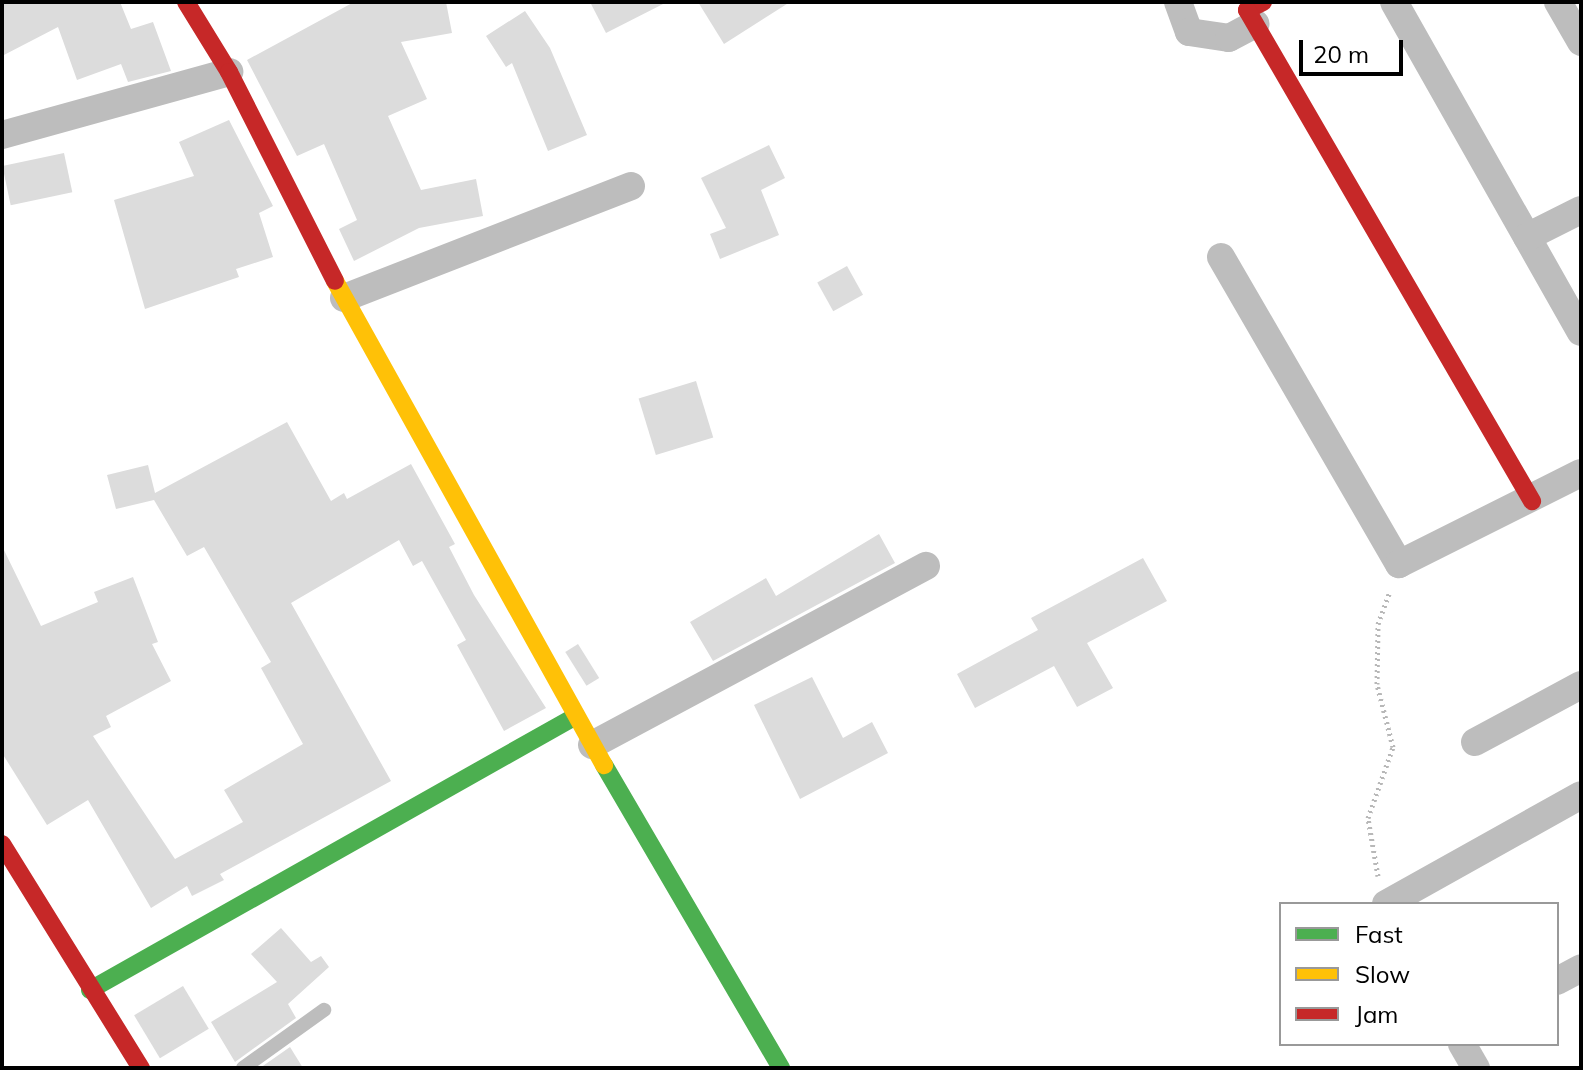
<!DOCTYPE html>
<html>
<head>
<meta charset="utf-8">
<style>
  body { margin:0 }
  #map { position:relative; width:1583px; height:1070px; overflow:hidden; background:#fff; font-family:Mulish,sans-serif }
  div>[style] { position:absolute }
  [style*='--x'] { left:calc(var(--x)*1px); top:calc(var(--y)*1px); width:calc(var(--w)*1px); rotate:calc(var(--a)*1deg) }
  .building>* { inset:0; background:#dcdcdc; transform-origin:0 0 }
  .path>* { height:5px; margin-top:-2.5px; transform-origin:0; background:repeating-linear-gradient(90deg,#b8b8b8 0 2px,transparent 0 6px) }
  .lane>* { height:14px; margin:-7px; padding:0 7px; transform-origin:7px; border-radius:7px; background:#bdbdbd }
  .street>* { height:28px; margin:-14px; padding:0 14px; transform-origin:14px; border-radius:14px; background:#bdbdbd }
  .fast>* { height:18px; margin:-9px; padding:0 9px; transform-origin:9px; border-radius:9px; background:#4caf50 }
  .slow>* { height:18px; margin:-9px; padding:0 9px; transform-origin:9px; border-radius:9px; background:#ffc107 }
  .jam>* { height:18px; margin:-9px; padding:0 9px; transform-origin:9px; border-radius:9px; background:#c62828 }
  span { translate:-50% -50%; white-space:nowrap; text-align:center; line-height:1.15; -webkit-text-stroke:8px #fff; paint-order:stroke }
  .frame { position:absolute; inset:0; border:4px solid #000; pointer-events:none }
  .legend { position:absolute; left:1279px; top:902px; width:280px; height:144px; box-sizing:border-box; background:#fff; border:2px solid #999; margin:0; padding:10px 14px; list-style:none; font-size:24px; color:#000 }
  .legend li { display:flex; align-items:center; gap:16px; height:40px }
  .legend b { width:40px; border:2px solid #999 }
  .scale { position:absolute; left:1299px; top:40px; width:104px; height:36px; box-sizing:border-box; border:4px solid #000; border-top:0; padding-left:10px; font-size:24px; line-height:28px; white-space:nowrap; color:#000; -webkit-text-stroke:6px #fff; paint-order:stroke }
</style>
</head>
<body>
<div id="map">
  <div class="building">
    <div style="clip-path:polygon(2px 2px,120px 2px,131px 29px,153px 22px,171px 71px,128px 82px,121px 64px,77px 80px,58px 27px,2px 56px)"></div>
    <div style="clip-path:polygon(354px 2px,446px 2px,452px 33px,401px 42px,427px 99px,388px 116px,421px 190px,476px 179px,483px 216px,419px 228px,354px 261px,339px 229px,357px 220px,324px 144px,297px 156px,247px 60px)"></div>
    <div style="clip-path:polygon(590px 2px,667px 2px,606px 33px)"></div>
    <div style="clip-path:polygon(698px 2px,790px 2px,724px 44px)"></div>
    <div style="clip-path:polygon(525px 11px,550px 48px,587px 135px,548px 151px,512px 63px,506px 67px,486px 36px)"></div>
    <div style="clip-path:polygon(229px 120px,273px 206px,259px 213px,273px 257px,236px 269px,239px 277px,145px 309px,114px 200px,194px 176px,179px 142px)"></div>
    <div style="clip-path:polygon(769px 145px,785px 178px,761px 190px,779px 235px,720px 259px,710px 234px,726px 228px,701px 178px)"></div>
    <div style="left:64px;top:153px;width:40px;height:63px;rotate:78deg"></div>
    <div style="left:847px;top:266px;width:33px;height:34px;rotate:61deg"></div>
    <div style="left:696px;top:381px;width:59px;height:60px;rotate:73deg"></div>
    <div style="clip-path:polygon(287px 422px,331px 501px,344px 493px,347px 499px,411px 464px,455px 544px,449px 547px,474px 595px,546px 708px,504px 731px,457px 645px,466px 640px,422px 561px,413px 566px,399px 540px,291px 603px,391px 781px,220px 874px,224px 880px,192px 896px,187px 886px,151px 908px,88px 800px,47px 825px,2px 753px,2px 546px,41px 626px,98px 602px,94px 592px,133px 577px,158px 642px,152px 644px,171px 681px,106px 716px,111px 727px,93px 736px,175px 859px,243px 822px,224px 790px,303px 744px,261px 668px,271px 662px,204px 547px,187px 556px,154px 500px,116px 509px,107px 475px,148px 465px,155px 493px)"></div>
    <div style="clip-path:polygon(879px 534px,895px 563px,713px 661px,690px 622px,766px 578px,776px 596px)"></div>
    <div style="clip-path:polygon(1143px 558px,1167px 601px,1087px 643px,1113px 688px,1077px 707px,1054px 666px,975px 708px,957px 674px,1038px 630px,1031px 618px)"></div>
    <div style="left:578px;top:644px;width:40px;height:15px;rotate:58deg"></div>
    <div style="clip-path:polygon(812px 677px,843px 738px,872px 722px,888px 753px,800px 799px,754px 705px)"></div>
    <div style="clip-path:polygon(281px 928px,311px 962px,321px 956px,329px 967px,288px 1004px,296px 1018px,235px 1062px,211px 1022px,277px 982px,251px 954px)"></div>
    <div style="left:183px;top:986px;width:50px;height:57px;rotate:59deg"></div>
    <div style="clip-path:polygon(290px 1047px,303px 1068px,260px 1068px)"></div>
  </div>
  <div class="path">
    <div style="--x:1378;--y:876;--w:59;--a:-99.8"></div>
    <div style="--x:1368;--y:818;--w:75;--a:-70.6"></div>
    <div style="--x:1393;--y:747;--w:65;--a:-104.3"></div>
    <div style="--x:1377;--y:684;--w:60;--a:-89"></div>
    <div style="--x:1378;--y:624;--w:35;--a:-70"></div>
  </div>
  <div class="lane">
    <div style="--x:243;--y:1068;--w:100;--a:-35.6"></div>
  </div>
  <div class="street">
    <div style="--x:1178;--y:2;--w:32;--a:70"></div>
    <div style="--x:1189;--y:32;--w:40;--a:8.5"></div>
    <div style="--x:1229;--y:38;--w:30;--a:-28"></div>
    <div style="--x:1394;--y:2;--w:379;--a:60.5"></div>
    <div style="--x:1558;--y:2;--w:46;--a:60.1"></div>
    <div style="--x:2;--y:135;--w:236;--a:-15.5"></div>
    <div style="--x:1527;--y:237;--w:60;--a:-26.6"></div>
    <div style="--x:1221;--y:257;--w:355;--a:59.9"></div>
    <div style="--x:1399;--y:564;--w:203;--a:-26.6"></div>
    <div style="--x:344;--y:298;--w:308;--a:-21.3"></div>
    <div style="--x:1475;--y:742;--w:120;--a:-28.3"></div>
    <div style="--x:592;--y:745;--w:379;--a:-28.2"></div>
    <div style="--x:1386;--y:904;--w:223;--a:-29.2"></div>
    <div style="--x:1557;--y:981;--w:27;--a:-28"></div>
    <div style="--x:1462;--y:1044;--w:28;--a:60"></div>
  </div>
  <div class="fast">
    <div style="--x:604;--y:765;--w:351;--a:59.7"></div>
    <div style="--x:90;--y:990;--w:558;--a:-29.41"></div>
  </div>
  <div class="slow">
    <div style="--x:335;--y:281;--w:554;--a:60.94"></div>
  </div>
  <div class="jam">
    <div style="--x:186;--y:2;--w:82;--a:58.4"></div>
    <div style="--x:229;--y:72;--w:234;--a:63.1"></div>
    <div style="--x:1263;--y:2;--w:18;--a:153"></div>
    <div style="--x:1247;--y:10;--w:568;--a:59.87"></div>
    <div style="--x:2;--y:844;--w:264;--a:58.2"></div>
  </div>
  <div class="frame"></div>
  <ul class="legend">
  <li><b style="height:10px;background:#4caf50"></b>Fast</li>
  <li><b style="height:10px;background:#ffc107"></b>Slow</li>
  <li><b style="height:10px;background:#c62828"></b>Jam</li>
  </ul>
  <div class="scale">20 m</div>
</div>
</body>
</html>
